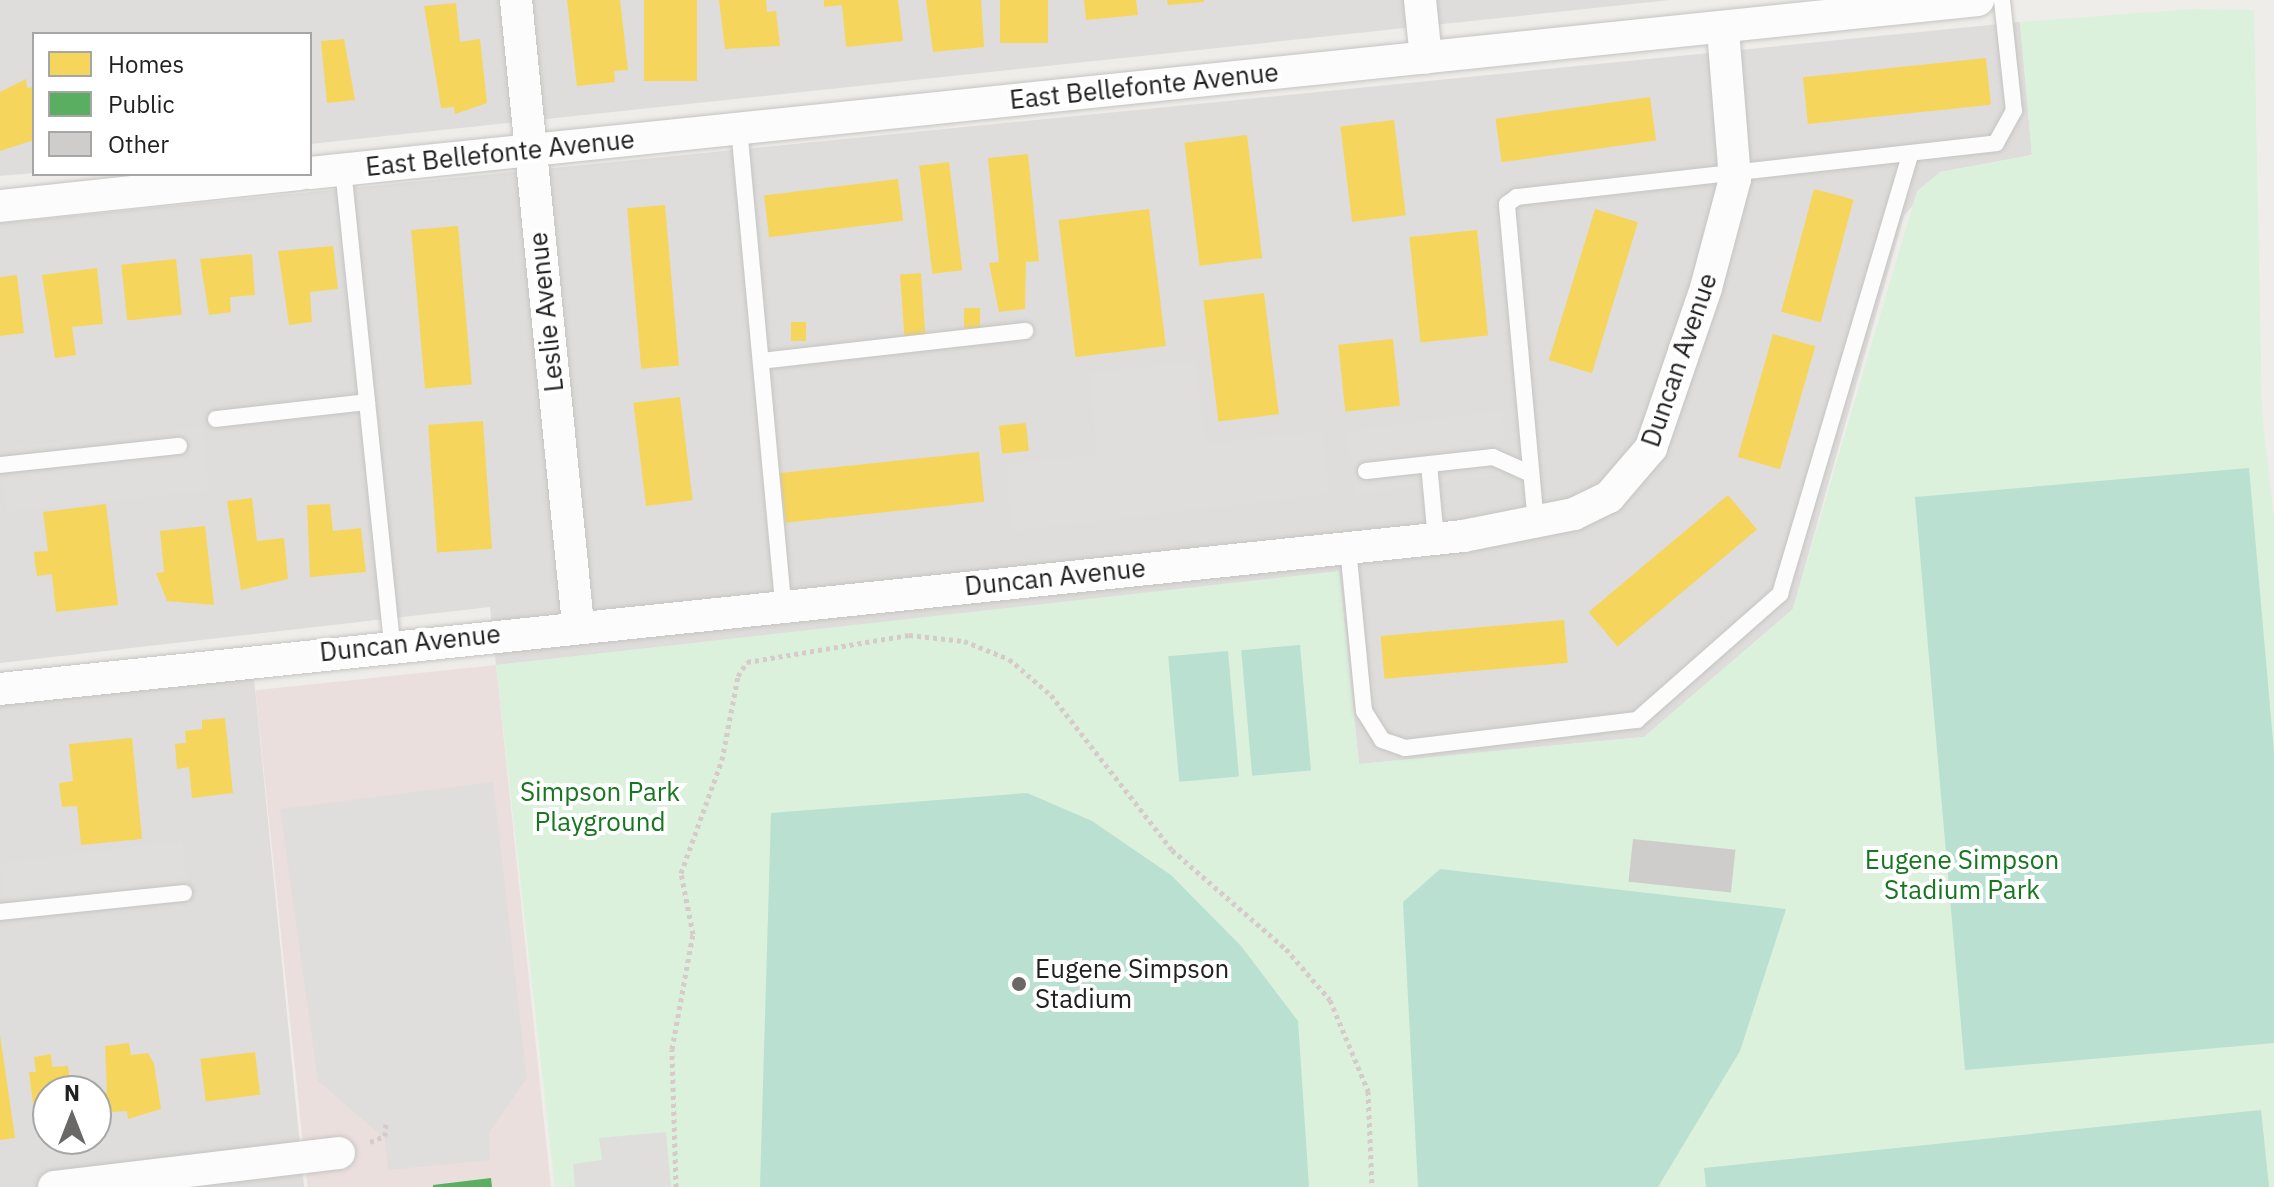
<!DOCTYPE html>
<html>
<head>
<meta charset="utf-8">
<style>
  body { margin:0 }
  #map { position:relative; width:2274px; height:1187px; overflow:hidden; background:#efedea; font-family:"IBM Plex Sans",sans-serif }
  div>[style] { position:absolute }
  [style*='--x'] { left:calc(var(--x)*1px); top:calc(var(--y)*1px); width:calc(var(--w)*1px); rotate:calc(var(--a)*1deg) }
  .residential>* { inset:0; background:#dedddb }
  .commercial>* { inset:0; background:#ebdfdd; transform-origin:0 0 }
  .park>* { inset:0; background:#dbf1db }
  .pitch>* { inset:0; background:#bae0d1; transform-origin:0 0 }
  .parking>* { inset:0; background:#dfdedd; transform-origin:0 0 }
  .homes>* { inset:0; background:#f6d55c; transform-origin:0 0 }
  .public>* { inset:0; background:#5aae61 }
  .building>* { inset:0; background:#cfcdcb; transform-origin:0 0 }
  .path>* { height:5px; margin-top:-2.5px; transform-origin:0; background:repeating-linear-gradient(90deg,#d6cbca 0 4px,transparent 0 8px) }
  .roads { filter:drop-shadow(0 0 2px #c5c4c2) drop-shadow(0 0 2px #c5c4c2) }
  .lane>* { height:16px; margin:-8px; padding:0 8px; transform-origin:8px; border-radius:8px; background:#fdfcfc }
  .street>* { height:32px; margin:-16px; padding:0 16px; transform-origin:16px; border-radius:16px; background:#fdfcfc }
  .dots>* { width:22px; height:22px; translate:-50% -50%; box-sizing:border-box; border:4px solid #fff; border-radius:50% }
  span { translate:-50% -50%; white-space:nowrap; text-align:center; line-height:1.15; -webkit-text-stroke:8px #fff; paint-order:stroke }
  .street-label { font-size:26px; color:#212121 }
  .park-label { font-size:26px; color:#187622 }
  .poi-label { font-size:26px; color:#212121 }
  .left { translate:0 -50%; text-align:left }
  .legend { position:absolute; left:32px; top:32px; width:280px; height:144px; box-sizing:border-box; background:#fff; border:2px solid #a6a6a6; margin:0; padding:10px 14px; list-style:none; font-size:24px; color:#212121 }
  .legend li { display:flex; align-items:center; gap:16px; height:40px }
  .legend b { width:40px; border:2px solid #a6a6a6 }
  .north { position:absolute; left:32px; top:1075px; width:80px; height:80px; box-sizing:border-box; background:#fff; border:2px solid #a6a6a6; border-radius:50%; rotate:0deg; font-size:22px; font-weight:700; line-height:32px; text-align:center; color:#212121 }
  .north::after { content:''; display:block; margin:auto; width:28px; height:36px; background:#696867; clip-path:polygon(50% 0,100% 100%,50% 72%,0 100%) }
</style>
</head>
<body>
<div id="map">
  <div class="residential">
    <div style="clip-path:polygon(0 0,1670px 0,310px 144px,310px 34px,34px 34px,34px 173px,0 176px)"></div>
    <div style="clip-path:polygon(2020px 22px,2032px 155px,1940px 172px,1904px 216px,1793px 609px,1644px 737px,1359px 764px,1339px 572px,496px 665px,490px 607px,0 663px,0 223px)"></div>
    <div style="clip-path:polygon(evenodd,254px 678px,304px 1187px,0 1187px,0 704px,254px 678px,48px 1091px,96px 1091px,96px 1139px,48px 1139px,48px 1091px)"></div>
  </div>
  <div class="commercial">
    <div style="left:496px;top:665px;width:525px;height:242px;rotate:84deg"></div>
  </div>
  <div class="park">
    <div style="clip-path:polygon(2193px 9px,2254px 10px,2262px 413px,2274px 518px,2274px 1187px,555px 1187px,496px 665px,1339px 571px,1359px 764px,1644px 737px,1793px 609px,1917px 191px,1940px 172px,2032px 155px,2020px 22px)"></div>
  </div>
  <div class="pitch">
    <div style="clip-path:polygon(2249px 468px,2274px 752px,2274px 1043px,1965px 1070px,1915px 497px)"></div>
    <div style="left:1300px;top:645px;width:126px;height:59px;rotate:85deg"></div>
    <div style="left:1228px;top:651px;width:126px;height:60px;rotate:85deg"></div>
    <div style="clip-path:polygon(1027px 793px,1092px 821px,1171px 875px,1241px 946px,1298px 1021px,1309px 1187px,760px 1187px,771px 813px)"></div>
    <div style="clip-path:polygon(1440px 869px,1786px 909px,1740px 1051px,1658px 1187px,1418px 1187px,1403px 902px)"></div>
    <div style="clip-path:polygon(2261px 1110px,2269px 1187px,1706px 1187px,1704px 1168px)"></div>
  </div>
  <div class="parking">
    <div style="clip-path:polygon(1195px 361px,1205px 444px,1322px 431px,1329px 494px,1012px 531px,1006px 465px,1097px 454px,1089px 373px)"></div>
    <div style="left:1501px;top:410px;width:64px;height:156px;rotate:82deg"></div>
    <div style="left:202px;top:427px;width:64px;height:203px;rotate:84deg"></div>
    <div style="clip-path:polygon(493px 782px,527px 1078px,489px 1133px,490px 1160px,388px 1170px,385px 1139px,318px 1081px,280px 809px)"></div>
    <div style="left:182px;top:841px;width:64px;height:183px;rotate:83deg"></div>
    <div style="clip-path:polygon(666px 1132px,671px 1187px,575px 1187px,573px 1164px,602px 1160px,599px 1138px)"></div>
  </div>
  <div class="homes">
    <div style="clip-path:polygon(567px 0,620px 0,628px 70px,614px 71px,615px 82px,577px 86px)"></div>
    <div style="left:644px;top:0;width:53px;height:81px"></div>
    <div style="clip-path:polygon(719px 0,766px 0,767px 12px,776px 11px,780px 46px,725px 49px)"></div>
    <div style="clip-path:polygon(824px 0,898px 0,903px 41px,846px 47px,842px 5px,824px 7px)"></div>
    <div style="clip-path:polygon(926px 0,981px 0,984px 47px,933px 52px)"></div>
    <div style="left:1000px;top:0;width:48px;height:43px"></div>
    <div style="clip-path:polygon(1084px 0,1136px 0,1138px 15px,1086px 20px)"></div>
    <div style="clip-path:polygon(1167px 0,1204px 0,1204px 2px,1168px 5px)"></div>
    <div style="clip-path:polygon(456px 3px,460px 42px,480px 39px,487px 103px,455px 114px,454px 107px,441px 108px,424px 6px)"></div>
    <div style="clip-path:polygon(344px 39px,355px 100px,327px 103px,321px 41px)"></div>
    <div style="left:1986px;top:58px;width:47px;height:184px;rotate:84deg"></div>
    <div style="clip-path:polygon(26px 79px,27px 88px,34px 87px,34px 140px,0 151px,0 92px)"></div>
    <div style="left:1650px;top:97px;width:44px;height:156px;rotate:82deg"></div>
    <div style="left:1394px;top:120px;width:96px;height:54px;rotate:83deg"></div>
    <div style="left:1247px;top:135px;width:124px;height:63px;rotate:83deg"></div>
    <div style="clip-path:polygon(1028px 154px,1039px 261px,1026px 262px,1025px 309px,999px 312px,989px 263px,999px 262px,988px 158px)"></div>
    <div style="left:949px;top:162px;width:109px;height:30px;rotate:83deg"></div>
    <div style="left:898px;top:179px;width:42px;height:135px;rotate:83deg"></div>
    <div style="left:1814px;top:189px;width:41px;height:127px;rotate:15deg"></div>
    <div style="left:665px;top:205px;width:161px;height:38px;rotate:85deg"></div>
    <div style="left:1149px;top:209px;width:138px;height:91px;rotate:83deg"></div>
    <div style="left:1595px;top:209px;width:45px;height:158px;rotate:17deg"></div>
    <div style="left:458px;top:226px;width:159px;height:47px;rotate:85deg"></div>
    <div style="left:1477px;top:230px;width:106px;height:68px;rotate:84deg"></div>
    <div style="clip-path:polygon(333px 246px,338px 289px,310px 292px,312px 322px,289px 325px,278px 251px)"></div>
    <div style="clip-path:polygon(252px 254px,255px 295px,230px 297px,231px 312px,209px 315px,200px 259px)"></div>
    <div style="left:176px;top:259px;width:56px;height:55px;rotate:84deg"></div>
    <div style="clip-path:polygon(97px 268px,103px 324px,72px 327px,76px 355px,55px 358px,42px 275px)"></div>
    <div style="left:921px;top:273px;width:63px;height:21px;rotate:86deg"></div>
    <div style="clip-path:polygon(17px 275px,24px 333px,0 336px,0 277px)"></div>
    <div style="left:1264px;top:293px;width:122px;height:61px;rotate:83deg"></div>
    <div style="left:980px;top:308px;width:20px;height:16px;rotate:90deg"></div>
    <div style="left:791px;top:322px;width:15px;height:19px"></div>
    <div style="left:1773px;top:334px;width:44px;height:128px;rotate:16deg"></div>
    <div style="left:1393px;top:339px;width:67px;height:55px;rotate:84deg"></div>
    <div style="left:680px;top:397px;width:104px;height:47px;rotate:83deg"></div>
    <div style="left:483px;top:421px;width:128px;height:55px;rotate:86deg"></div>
    <div style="left:1026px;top:423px;width:28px;height:27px;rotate:84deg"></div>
    <div style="left:979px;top:452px;width:50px;height:200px;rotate:84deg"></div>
    <div style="left:1728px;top:495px;width:45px;height:182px;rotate:50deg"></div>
    <div style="clip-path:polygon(252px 498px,257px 541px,284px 538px,288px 579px,241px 590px,227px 501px)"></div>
    <div style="clip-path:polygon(106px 504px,118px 605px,56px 612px,52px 574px,37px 576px,35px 563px,34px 552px,48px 551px,43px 512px)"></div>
    <div style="clip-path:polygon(330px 504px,333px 531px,361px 528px,366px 572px,310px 577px,307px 505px)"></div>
    <div style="clip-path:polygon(205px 526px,214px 605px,167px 601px,156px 573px,164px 572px,160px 531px)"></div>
    <div style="left:1564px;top:620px;width:43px;height:184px;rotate:85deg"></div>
    <div style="clip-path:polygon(225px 718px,233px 793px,192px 798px,189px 767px,177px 769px,175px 744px,186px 743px,185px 731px,202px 729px,202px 720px)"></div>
    <div style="clip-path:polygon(132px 738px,142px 839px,81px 845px,77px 806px,62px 807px,59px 783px,73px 781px,69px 744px)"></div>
    <div style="clip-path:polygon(0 1035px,15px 1138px,0 1140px)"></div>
    <div style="clip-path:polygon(129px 1043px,131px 1055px,148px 1053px,154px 1064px,161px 1109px,128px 1119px,127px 1111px,99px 1113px,97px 1094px,107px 1092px,105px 1046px)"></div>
    <div style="left:255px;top:1052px;width:43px;height:55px;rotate:83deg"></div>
    <div style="clip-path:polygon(51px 1054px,52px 1067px,68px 1066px,71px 1091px,48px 1091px,48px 1134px,37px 1135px,29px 1072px,36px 1072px,34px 1057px)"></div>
  </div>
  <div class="public">
    <div style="clip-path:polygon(491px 1178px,492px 1187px,433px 1187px,433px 1185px)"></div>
  </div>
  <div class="building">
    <div style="left:1633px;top:839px;width:103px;height:43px;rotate:6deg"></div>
  </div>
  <div class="path">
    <div style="--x:370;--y:1142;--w:16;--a:-22"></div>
    <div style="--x:385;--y:1136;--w:15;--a:-86"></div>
    <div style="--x:676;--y:1187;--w:138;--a:-91.7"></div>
    <div style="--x:672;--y:1049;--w:117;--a:-79.7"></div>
    <div style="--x:693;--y:934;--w:62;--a:-101.1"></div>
    <div style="--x:681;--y:873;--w:120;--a:-70.1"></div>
    <div style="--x:722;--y:760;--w:86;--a:-79.2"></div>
    <div style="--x:738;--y:676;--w:17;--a:-57"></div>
    <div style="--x:747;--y:662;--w:164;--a:-9.5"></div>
    <div style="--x:909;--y:635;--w:55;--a:6.2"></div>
    <div style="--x:964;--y:641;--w:48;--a:21.8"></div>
    <div style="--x:1009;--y:659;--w:55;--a:40.6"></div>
    <div style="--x:1051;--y:695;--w:197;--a:52"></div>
    <div style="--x:1172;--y:850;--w:151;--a:41"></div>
    <div style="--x:1286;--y:949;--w:67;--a:49.2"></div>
    <div style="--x:1330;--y:1000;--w:99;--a:67.3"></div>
    <div style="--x:1368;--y:1091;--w:96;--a:87.6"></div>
  </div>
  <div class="roads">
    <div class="lane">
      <div style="--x:739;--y:128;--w:477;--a:84.7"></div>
      <div style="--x:343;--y:169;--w:479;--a:84.1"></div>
      <div style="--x:761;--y:361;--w:266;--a:-6.5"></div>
      <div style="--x:216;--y:419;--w:152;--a:-6.4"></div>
      <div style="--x:1429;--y:464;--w:75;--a:84.7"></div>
      <div style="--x:0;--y:465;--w:180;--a:-6.1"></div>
      <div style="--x:1366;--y:471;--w:128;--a:-6.3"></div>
      <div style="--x:1493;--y:457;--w:42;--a:24.1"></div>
      <div style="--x:1536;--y:524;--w:321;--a:-95.2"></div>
      <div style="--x:1507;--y:204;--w:12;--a:-35"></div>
      <div style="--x:1517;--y:197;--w:482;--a:-6.4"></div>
      <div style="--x:1996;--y:143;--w:37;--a:-61"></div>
      <div style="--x:2014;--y:111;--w:112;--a:-96.2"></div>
      <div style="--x:1348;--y:548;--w:164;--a:84.4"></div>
      <div style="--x:1364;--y:711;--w:34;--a:58"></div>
      <div style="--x:1382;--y:740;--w:24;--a:19"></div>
      <div style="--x:1405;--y:748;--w:234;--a:-6.9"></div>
      <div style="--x:1637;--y:720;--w:191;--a:-41.4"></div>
      <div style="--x:1780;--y:594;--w:459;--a:-73.5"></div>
      <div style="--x:0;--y:912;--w:185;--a:-5.9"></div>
    </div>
    <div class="street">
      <div style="--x:516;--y:0;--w:627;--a:84.33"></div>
      <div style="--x:1420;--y:0;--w:58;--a:84.1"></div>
      <div style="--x:310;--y:173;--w:1677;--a:-5.92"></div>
      <div style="--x:0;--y:206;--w:301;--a:-6.1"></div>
      <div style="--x:0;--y:689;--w:1471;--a:-5.97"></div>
      <div style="--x:1463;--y:536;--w:113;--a:-11.2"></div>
      <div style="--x:1574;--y:514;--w:39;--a:-26"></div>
      <div style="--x:1609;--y:497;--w:65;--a:-49.4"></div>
      <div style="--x:1651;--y:448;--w:169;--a:-71"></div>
      <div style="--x:1706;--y:288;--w:113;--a:-75.1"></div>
      <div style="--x:1735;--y:179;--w:150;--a:-94.6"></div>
      <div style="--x:54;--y:1187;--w:287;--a:-6.8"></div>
    </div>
  </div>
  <div class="dots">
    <div style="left:1019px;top:984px;background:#696867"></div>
  </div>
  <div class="street-label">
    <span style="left:1144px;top:86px;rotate:-6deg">East Bellefonte Avenue</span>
    <span style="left:500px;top:153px;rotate:-6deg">East Bellefonte Avenue</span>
    <span style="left:546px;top:312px;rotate:-96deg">Leslie Avenue</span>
    <span style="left:1679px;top:360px;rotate:-71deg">Duncan Avenue</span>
    <span style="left:1055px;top:577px;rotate:-6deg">Duncan Avenue</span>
    <span style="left:410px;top:643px;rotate:-6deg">Duncan Avenue</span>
  </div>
  <div class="park-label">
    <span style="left:600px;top:807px">Simpson Park<br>Playground</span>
    <span style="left:1962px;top:875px">Eugene Simpson<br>Stadium Park</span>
  </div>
  <div class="poi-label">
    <span class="left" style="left:1035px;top:984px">Eugene Simpson<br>Stadium</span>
  </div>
  <ul class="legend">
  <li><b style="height:22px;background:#f6d55c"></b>Homes</li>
  <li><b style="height:22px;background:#5aae61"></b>Public</li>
  <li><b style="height:22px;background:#cfcdcb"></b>Other</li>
  </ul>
  <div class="north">N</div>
</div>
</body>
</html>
